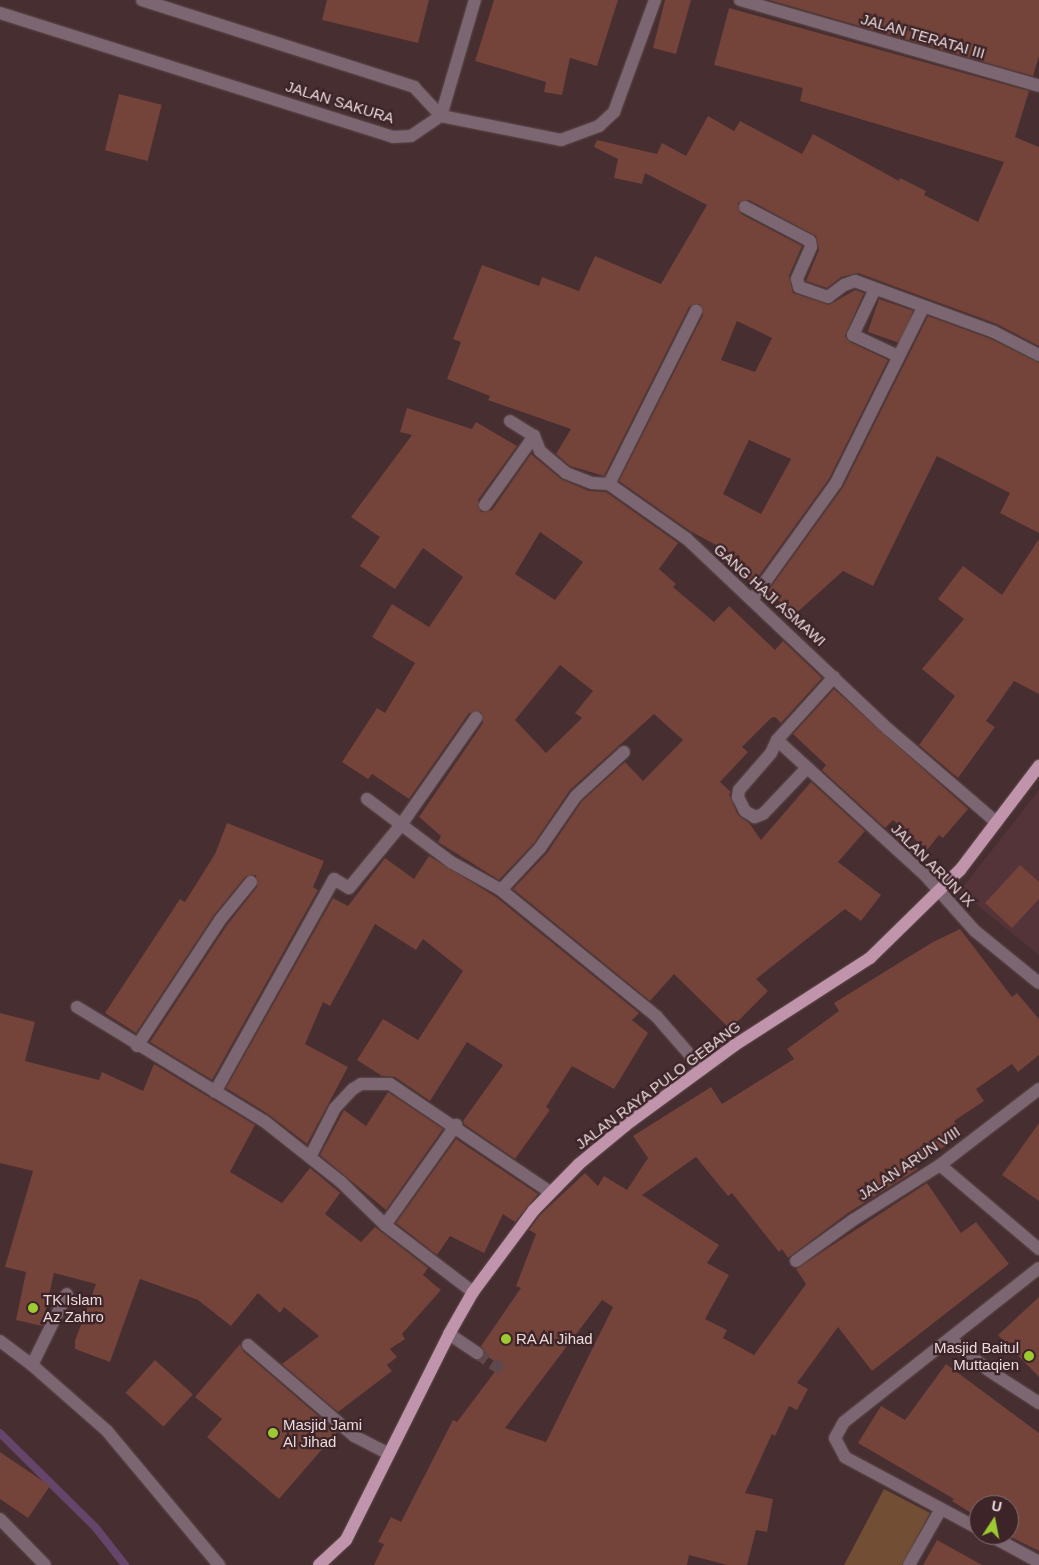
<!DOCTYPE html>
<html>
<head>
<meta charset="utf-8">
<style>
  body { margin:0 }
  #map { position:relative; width:1039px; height:1565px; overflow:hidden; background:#462e31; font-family:Arial,sans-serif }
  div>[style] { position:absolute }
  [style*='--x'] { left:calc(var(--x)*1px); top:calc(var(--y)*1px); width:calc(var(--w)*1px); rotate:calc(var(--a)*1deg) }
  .built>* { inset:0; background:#553439 }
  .green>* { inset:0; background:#724e34 }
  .stream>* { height:8px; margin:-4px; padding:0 4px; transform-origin:4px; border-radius:4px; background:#654569 }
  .building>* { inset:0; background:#744339; transform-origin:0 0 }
  .minor-tunnel>* { height:12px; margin-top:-6px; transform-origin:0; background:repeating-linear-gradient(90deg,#5f484b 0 12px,transparent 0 18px) }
  .roads { filter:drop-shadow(0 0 1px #604a4c) drop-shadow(0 0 1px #604a4c) }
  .minor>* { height:12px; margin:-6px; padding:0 6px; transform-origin:6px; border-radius:6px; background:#7b6671 }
  .major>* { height:12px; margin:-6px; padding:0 6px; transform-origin:6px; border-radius:6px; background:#c094ab }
  .dots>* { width:14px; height:14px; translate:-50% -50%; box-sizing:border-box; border:2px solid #3c2428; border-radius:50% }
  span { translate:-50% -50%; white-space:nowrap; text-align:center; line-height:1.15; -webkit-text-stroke:4.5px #3c2428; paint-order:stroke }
  .street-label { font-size:15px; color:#ebdadc }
  .poi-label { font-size:15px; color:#ebdadc }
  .left { translate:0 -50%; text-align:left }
  .right { translate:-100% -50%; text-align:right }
  .north { position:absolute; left:969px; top:1495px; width:50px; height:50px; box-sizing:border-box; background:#3c2428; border:1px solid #826d70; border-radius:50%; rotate:11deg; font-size:14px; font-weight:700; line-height:20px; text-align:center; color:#ebdadc }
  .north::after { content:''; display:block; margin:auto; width:18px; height:22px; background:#9dca30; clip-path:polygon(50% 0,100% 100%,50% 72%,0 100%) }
</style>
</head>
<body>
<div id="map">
  <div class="built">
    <div style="clip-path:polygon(1039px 790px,1039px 955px,960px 891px)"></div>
  </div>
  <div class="green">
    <div style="clip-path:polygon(884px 1489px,930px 1513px,902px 1565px,844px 1565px)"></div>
  </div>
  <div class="stream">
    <div style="--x:0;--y:1433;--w:135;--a:44.7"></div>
    <div style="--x:96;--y:1528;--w:47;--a:51.9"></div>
  </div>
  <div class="building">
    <div style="clip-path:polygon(327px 0,429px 0,418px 43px,322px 20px)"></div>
    <div style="clip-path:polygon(494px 0,618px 0,597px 66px,570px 58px,562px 95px,544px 92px,546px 82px,475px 61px)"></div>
    <div style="clip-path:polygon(665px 0,691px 0,676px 54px,653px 48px)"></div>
    <div style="clip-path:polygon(769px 0,1039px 0,1039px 56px,1033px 76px)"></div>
    <div style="clip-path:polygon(evenodd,729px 8px,1029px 91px,1015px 137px,1039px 147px,1039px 346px,997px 324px,858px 273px,841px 277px,827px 288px,806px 281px,819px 250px,816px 236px,749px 200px,738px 203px,741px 214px,802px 246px,789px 276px,793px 293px,829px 305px,855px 290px,864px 293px,845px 336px,850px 342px,888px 360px,829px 479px,753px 584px,725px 560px,731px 553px,690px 531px,619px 481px,703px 315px,700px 304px,689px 307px,604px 476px,570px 466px,556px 454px,571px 429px,488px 400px,490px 396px,447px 379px,461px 342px,453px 339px,482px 265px,539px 286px,542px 277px,579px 291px,595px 256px,661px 284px,707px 205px,645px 173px,642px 184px,614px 178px,618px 159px,594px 147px,597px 140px,657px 154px,662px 143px,686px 156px,708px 116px,734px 131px,740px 121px,802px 154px,813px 134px,899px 181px,900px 178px,926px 191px,924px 195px,978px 222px,1004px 162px,800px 101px,803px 88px,714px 65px,729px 8px,737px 321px,772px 338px,755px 372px,721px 360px,737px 321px,729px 8px,749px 440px,791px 459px,761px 514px,723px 494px,749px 440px)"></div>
    <div style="left:119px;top:94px;width:44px;height:58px;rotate:14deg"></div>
    <div style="left:879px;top:299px;width:36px;height:35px;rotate:19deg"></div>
    <div style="clip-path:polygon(928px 316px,991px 339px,1039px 363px,1039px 533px,1000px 513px,1010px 493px,937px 456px,873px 586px,843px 571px,794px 615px,768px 591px,843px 487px)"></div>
    <div style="clip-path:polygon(evenodd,407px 408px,472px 429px,476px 422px,517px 446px,478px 500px,481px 512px,492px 510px,531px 454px,561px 479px,589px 491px,606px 492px,678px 543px,659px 569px,676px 584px,673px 587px,714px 622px,729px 606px,775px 650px,783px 641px,822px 678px,781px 723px,775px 717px,771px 718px,742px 747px,748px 752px,720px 782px,731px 792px,729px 794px,738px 815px,749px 823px,761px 840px,811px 782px,865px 831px,838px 862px,881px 895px,861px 921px,845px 909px,756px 979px,768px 991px,730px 1029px,674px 974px,650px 1001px,513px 889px,547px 853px,582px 801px,625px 762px,643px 781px,683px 740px,654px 714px,570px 790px,534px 843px,499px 880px,438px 842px,441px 836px,419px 817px,483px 723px,481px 712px,469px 713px,409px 799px,372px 774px,368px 779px,342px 762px,377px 708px,385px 713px,415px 663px,372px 637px,392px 604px,429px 627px,463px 577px,423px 548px,395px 589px,360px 566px,380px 537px,351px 517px,412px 435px,400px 432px,407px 408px,540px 532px,583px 562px,555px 600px,515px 574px,540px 532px,407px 408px,560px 665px,593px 691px,575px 713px,582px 718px,546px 753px,515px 720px,560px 665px)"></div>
    <div style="clip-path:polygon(1039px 539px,1039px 694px,1014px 681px,986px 721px,995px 727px,958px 778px,919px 745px,955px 696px,922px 669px,964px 619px,938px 599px,963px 566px,1002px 595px)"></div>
    <div style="clip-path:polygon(834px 689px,968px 809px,943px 838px,939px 835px,927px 850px,893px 820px,885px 828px,822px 770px,826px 765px,793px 734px)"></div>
    <div style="clip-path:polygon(227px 823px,324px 861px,313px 887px,318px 890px,212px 1080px,150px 1042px,227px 925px,257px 887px,256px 875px,245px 877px,214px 915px,136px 1033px,105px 1013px,180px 899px,185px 902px,215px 854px)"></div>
    <div style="clip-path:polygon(429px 856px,496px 897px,639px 1013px,632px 1020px,648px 1033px,614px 1089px,572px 1066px,546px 1107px,550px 1110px,515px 1159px,464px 1124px,463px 1121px,503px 1065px,467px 1042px,430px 1101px,395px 1077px,382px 1076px,357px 1060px,383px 1019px,418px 1040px,463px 971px,423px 939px,416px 950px,375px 924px,330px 1006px,323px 1002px,305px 1044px,348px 1067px,307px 1144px,268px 1114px,226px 1088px,333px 898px,348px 906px,385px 858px,414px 879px)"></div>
    <div style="clip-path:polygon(1020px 865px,1039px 882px,1039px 899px,1012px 928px,985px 903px)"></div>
    <div style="clip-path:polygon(evenodd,960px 929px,1012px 997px,1017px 993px,1039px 1019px,1039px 1055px,1018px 1072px,1012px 1064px,976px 1089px,984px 1101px,954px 1121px,963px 1135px,915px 1165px,918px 1169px,848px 1213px,788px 1258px,782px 1249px,779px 1252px,732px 1193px,728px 1196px,696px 1157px,642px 1195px,719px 1245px,707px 1263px,729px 1275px,705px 1319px,727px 1330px,723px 1338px,754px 1355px,806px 1284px,796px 1269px,927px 1183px,961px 1233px,976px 1222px,1009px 1264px,872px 1371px,838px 1327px,797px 1383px,808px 1389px,797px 1410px,789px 1406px,775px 1436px,772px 1434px,745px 1493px,773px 1499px,767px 1532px,756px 1530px,747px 1565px,727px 1565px,689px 1555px,687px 1565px,374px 1565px,384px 1544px,378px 1542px,391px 1517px,401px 1522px,453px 1420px,457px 1422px,500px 1365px,485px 1355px,481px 1346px,521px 1288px,516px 1286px,536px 1234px,529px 1230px,540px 1215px,585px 1173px,598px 1186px,604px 1176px,627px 1190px,648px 1158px,633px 1136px,711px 1087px,722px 1104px,794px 1059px,787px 1049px,839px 1011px,834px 1003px,933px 942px,960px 929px,602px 1300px,613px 1307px,546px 1442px,505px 1428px,602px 1300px)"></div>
    <div style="clip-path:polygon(0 1013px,35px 1022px,25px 1061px,99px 1080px,102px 1072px,143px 1091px,154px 1064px,255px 1125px,230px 1172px,282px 1203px,310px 1168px,340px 1193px,325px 1214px,361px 1242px,375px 1227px,428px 1268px,423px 1275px,441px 1290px,402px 1334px,405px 1339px,390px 1349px,397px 1357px,387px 1365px,392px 1371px,338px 1412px,282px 1364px,319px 1336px,284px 1307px,280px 1313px,258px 1293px,231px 1326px,198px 1300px,140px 1279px,110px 1362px,75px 1349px,75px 1341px,96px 1284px,54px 1273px,42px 1326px,16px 1320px,26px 1272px,5px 1267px,33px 1171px,0 1163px)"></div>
    <div style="clip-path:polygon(388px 1092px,443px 1129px,386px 1210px,320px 1155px,344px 1110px,366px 1126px)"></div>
    <div style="clip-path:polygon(1039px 1123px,1039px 1201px,1002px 1175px)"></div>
    <div style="clip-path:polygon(456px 1139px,538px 1194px,515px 1222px,503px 1214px,484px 1253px,450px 1236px,437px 1255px,396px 1223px)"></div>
    <div style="clip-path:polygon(1039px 1297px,1039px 1377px,998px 1335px)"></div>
    <div style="clip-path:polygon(240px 1344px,243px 1351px,337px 1432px,279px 1499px,207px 1437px,222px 1419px,195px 1397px)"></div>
    <div style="left:155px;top:1360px;width:51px;height:44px;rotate:42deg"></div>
    <div style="clip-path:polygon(946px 1364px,1039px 1433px,1039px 1551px,1007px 1535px,1009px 1505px,979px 1505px,979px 1518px,952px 1501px,954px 1499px,858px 1443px,881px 1406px,905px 1420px)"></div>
    <div style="clip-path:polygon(0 1452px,50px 1486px,28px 1518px,0 1499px)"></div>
    <div style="clip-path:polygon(937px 1540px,982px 1565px,923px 1565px)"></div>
  </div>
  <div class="minor-tunnel">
    <div style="--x:477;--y:1353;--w:34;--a:34"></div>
  </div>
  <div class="roads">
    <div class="minor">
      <div style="--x:142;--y:0;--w:286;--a:17.7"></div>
      <div style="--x:414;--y:87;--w:40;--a:47"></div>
      <div style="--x:740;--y:0;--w:311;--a:16"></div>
      <div style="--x:0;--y:13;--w:412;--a:17.5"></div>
      <div style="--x:393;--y:137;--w:18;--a:-3"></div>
      <div style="--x:411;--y:136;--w:36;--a:-34"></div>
      <div style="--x:441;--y:116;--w:122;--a:11.3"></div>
      <div style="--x:561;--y:140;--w:40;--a:-20.2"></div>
      <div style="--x:599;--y:126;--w:21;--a:-43"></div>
      <div style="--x:614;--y:112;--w:119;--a:-69.9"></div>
      <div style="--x:441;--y:116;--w:121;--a:-73.7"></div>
      <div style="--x:745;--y:207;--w:73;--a:27.6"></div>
      <div style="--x:810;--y:241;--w:6;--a:81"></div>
      <div style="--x:811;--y:247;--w:35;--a:114"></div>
      <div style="--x:797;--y:279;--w:8;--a:76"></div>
      <div style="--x:799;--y:287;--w:31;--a:19"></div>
      <div style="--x:828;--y:297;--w:20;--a:-37"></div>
      <div style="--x:844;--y:285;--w:12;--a:-20"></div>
      <div style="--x:855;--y:281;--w:148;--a:20.1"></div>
      <div style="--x:994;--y:332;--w:51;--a:27.1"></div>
      <div style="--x:875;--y:289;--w:51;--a:115.6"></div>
      <div style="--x:853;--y:335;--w:50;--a:25"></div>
      <div style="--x:510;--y:421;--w:28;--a:32"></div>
      <div style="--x:534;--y:436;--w:16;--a:68"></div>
      <div style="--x:540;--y:451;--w:34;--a:40"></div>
      <div style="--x:566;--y:473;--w:28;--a:21"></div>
      <div style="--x:592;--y:483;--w:17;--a:3"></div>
      <div style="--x:609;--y:484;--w:95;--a:35.2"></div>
      <div style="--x:687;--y:539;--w:277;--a:43.4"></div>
      <div style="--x:888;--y:729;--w:143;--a:40.7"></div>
      <div style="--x:609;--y:484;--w:194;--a:-63.3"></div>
      <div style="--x:485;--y:505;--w:85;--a:-54.6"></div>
      <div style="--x:752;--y:600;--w:144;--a:-54.3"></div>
      <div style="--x:836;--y:483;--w:195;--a:-63.6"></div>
      <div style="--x:777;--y:740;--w:200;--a:42.4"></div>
      <div style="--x:925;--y:875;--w:75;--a:48.2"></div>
      <div style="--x:975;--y:931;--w:82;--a:39.1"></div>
      <div style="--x:806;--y:769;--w:62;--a:133.7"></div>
      <div style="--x:763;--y:814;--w:9;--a:159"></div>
      <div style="--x:755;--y:817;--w:12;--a:-149"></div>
      <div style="--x:745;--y:811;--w:16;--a:-117"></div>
      <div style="--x:738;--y:797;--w:7;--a:-82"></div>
      <div style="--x:739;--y:790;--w:49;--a:-49.1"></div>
      <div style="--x:771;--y:753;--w:14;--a:-65"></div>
      <div style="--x:777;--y:740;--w:85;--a:-47.9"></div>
      <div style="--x:367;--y:799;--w:105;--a:36.9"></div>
      <div style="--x:451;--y:862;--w:57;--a:29.2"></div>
      <div style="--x:501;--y:890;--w:201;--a:39.1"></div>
      <div style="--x:657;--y:1017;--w:69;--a:49.1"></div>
      <div style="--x:501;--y:890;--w:57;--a:-47.1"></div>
      <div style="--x:540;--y:848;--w:63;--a:-55.3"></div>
      <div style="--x:576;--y:796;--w:65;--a:-42.5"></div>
      <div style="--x:77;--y:1007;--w:219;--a:31.4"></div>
      <div style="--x:264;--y:1121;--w:98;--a:38.4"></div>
      <div style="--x:341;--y:1182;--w:62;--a:44.3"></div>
      <div style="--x:385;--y:1225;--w:111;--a:37.3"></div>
      <div style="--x:137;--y:1046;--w:151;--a:-56.6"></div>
      <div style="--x:220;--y:920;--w:49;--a:-50.8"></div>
      <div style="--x:215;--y:1092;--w:244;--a:-60.8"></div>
      <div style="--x:334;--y:879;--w:17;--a:31"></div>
      <div style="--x:349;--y:888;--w:82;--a:-50.5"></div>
      <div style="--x:401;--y:825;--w:131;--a:-55"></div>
      <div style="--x:310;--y:1157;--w:55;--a:-63"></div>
      <div style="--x:335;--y:1108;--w:26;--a:-47"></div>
      <div style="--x:353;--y:1089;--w:9;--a:-32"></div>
      <div style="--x:361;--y:1084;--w:29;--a:0"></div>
      <div style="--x:390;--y:1084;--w:193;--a:34"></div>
      <div style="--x:940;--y:1165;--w:130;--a:40.3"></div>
      <div style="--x:385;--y:1225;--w:123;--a:-54.6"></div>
      <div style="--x:796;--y:1261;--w:70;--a:-35.7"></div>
      <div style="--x:853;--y:1220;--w:103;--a:-32.3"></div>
      <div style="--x:940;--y:1165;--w:125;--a:-37.5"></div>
      <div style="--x:449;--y:1334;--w:34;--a:34"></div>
      <div style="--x:950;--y:1339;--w:49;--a:39.2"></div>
      <div style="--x:988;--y:1370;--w:61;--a:32.9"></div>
      <div style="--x:0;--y:1341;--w:40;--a:37"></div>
      <div style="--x:32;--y:1365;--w:100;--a:41.3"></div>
      <div style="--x:107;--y:1431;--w:175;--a:50.1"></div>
      <div style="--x:248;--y:1345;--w:140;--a:40.6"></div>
      <div style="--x:354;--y:1436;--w:37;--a:27"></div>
      <div style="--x:32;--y:1365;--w:79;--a:-63.8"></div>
      <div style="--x:0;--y:1519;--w:64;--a:45.6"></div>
      <div style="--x:979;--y:1529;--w:152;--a:-151.8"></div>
      <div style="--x:845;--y:1457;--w:21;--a:-118"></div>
      <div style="--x:835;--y:1438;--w:18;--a:-61"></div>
      <div style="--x:844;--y:1422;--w:248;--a:-38.3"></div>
      <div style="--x:989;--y:1535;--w:57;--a:28.4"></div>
      <div style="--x:909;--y:1565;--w:64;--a:-60.3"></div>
    </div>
    <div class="major">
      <div style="--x:319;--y:1565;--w:37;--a:-43"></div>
      <div style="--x:346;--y:1540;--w:230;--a:-63.4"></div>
      <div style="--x:449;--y:1334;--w:48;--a:-60.3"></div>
      <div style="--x:473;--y:1292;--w:102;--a:-53.4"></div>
      <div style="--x:534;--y:1210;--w:64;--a:-45.6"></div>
      <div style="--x:579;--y:1164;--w:61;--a:-39.7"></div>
      <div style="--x:626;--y:1125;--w:135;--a:-36.3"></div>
      <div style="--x:735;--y:1045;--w:161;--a:-32.8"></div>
      <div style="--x:870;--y:958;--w:126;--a:-44.4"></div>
      <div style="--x:960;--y:870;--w:131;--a:-52.8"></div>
    </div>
  </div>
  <div class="dots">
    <div style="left:33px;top:1308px;background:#9dca30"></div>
    <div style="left:506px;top:1339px;background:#9dca30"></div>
    <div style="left:1029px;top:1356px;background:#9dca30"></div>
    <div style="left:273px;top:1433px;background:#9dca30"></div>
  </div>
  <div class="street-label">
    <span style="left:923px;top:36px;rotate:16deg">JALAN TERATAI III</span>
    <span style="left:340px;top:102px;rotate:17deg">JALAN SAKURA</span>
    <span style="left:770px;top:595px;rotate:42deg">GANG HAJI ASMAWI</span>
    <span style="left:933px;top:865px;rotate:45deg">JALAN ARUN IX</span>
    <span style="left:658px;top:1085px;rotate:-37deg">JALAN RAYA PULO GEBANG</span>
    <span style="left:909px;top:1163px;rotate:-34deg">JALAN ARUN VIII</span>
  </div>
  <div class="poi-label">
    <span class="left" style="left:43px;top:1308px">TK Islam<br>Az Zahro</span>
    <span class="left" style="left:516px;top:1339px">RA Al Jihad</span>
    <span class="right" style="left:1019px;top:1356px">Masjid Baitul<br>Muttaqien</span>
    <span class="left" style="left:283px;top:1433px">Masjid Jami<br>Al Jihad</span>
  </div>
  <div class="north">U</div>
</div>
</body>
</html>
